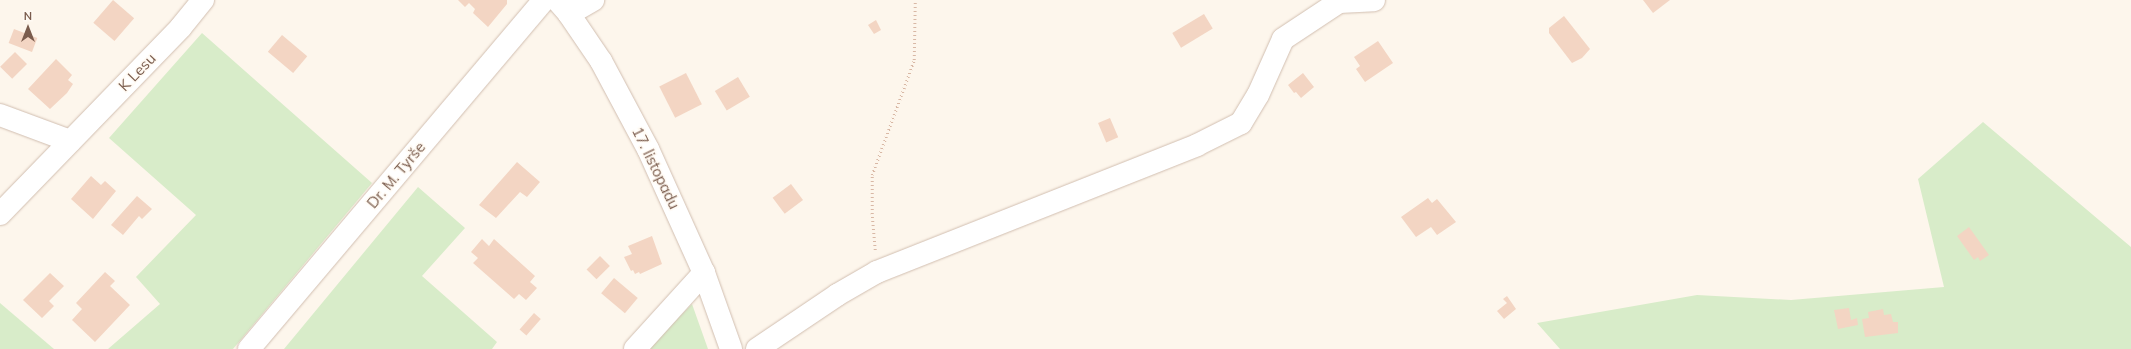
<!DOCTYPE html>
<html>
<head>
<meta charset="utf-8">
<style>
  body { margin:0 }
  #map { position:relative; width:2131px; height:349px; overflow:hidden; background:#fdf6ec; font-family:Mulish,sans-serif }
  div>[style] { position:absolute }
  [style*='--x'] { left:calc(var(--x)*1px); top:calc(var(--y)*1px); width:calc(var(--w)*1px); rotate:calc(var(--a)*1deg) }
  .green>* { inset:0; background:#d8ecc9 }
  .building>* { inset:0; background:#f3d5c3; transform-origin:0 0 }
  .path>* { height:2.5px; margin-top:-1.25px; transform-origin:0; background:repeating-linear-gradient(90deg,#d9b8a5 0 1px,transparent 0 4px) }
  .roads { filter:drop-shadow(0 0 1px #d1beb0) drop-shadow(0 0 1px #d1beb0) }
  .street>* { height:22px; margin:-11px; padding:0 11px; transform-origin:11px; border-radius:11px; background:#fff }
  .secondary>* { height:22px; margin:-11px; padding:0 11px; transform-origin:11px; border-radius:11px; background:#fff }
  span { translate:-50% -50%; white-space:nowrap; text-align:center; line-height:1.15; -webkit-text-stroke:3px #fffaf3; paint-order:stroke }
  .street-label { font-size:15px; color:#7a5c4d }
  .north { position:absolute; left:8px; top:8px; width:40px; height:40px; -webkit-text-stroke:3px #fffaf3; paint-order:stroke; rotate:0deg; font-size:11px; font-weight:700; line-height:16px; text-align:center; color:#7a5c4d }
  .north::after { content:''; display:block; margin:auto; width:14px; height:18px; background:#7a5c4d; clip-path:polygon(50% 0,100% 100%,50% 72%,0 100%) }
</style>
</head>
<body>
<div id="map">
  <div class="green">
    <div style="clip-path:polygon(202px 33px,372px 183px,233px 349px,108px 349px,160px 304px,136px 277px,196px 215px,109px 138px)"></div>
    <div style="clip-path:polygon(1983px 122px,2131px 247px,2131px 349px,1560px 349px,1537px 323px,1697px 295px,1791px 300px,1944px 287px,1918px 179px)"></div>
    <div style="clip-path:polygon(418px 187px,465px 228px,422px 276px,497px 342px,492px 349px,284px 349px)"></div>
    <div style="clip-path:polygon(0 303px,54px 349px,0 349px)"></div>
    <div style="clip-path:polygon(692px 304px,708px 349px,647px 349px)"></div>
  </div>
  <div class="building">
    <div style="left:113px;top:0;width:28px;height:30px;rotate:41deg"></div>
    <div style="clip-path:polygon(458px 0,507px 0,507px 4px,488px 27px,473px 13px,475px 9px,469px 3px,465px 7px)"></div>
    <div style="clip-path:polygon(1643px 0,1670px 0,1653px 13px)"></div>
    <div style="left:1204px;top:14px;width:17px;height:37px;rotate:59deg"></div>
    <div style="clip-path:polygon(1564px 16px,1590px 49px,1582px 58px,1572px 63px,1549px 33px,1549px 28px)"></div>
    <div style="clip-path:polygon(876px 20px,881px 30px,874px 34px,868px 25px)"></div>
    <div style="left:14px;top:29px;width:25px;height:15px;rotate:21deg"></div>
    <div style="left:282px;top:35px;width:33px;height:22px;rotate:40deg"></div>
    <div style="clip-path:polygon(1378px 41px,1393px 63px,1365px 82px,1356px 69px,1360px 66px,1354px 57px)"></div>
    <div style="left:15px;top:52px;width:17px;height:21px;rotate:45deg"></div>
    <div style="clip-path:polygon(56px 59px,72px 75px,68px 80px,73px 84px,67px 93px,50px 109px,28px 89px)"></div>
    <div style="left:686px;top:73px;width:35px;height:30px;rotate:63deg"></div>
    <div style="clip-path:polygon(1303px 73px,1314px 87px,1301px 98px,1296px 92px,1294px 93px,1288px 85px)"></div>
    <div style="left:738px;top:77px;width:23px;height:27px;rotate:59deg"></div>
    <div style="left:1110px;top:118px;width:21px;height:13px;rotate:67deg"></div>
    <div style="clip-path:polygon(517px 162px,540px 182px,527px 197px,520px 192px,496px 218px,479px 205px)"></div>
    <div style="clip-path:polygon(91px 176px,101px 185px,105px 181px,116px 191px,93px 219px,71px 199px)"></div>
    <div style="left:791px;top:184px;width:20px;height:23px;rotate:53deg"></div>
    <div style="clip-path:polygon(137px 196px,152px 209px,142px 219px,139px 216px,123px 235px,111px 225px)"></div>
    <div style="clip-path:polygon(1428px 198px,1432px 203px,1437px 199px,1456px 222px,1437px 235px,1431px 227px,1416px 237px,1401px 217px)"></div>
    <div style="clip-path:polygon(1969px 227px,1989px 255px,1980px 261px,1978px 257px,1974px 260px,1957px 236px)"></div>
    <div style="clip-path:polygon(652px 236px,662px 264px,640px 274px,639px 272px,635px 274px,633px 270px,631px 271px,624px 257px,632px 254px,628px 246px)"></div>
    <div style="clip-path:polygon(482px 239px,489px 246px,494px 239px,535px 276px,530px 282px,537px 288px,526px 300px,519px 294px,514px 299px,473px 263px,478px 258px,471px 252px)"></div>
    <div style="left:600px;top:256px;width:14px;height:19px;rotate:45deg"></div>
    <div style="clip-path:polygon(105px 272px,115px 281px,110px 286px,130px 305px,95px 342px,72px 320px,82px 309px,76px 303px)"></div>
    <div style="clip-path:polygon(50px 273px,64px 286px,49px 301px,54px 306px,42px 318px,23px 300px)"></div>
    <div style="left:614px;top:278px;width:31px;height:20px;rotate:40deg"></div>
    <div style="clip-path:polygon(1507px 296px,1516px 309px,1504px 319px,1497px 311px,1507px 303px,1503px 299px)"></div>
    <div style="clip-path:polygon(1849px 308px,1851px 320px,1857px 318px,1858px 325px,1838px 329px,1834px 310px)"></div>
    <div style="clip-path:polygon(1883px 309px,1884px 315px,1891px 314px,1893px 322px,1898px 322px,1898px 333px,1865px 337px,1862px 319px,1869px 318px,1868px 312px)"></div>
    <div style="left:534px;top:313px;width:9px;height:22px;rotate:41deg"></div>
  </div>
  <div class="path">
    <div style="--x:875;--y:250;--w:36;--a:-95"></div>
    <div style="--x:872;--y:214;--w:39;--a:-90"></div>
    <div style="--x:872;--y:175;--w:122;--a:-69.9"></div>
    <div style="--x:914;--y:60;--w:60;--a:-89"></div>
  </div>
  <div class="roads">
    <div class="street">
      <div style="--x:569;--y:14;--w:28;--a:-30"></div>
      <div style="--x:0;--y:115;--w:75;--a:20.4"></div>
      <div style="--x:0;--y:214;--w:260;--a:-45.9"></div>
      <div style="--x:181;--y:27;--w:35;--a:-51"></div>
      <div style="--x:635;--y:349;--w:103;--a:-47.8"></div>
      <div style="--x:757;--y:349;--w:97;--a:-34"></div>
      <div style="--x:837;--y:295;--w:46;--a:-29.9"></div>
      <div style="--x:877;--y:272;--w:344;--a:-21.6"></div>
      <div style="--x:1197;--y:145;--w:49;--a:-26.6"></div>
      <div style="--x:1241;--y:123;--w:33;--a:-59"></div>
      <div style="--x:1258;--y:95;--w:61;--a:-65.9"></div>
      <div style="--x:1283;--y:39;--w:67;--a:-33.5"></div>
      <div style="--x:1339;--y:2;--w:35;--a:-3"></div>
    </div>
    <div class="secondary">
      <div style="--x:557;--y:0;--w:18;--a:49"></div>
      <div style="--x:569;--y:14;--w:57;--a:55.8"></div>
      <div style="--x:601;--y:61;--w:100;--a:61.9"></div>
      <div style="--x:648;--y:149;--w:136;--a:65.7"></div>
      <div style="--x:704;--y:273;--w:81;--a:70.4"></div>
      <div style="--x:249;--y:349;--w:457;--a:-49.8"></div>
    </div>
  </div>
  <div class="street-label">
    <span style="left:137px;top:72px;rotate:-46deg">K Lesu</span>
    <span style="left:656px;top:168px;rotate:64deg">17. listopadu</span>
    <span style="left:396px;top:175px;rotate:-50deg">Dr. M. Tyrše</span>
  </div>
  <div class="north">N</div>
</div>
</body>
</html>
